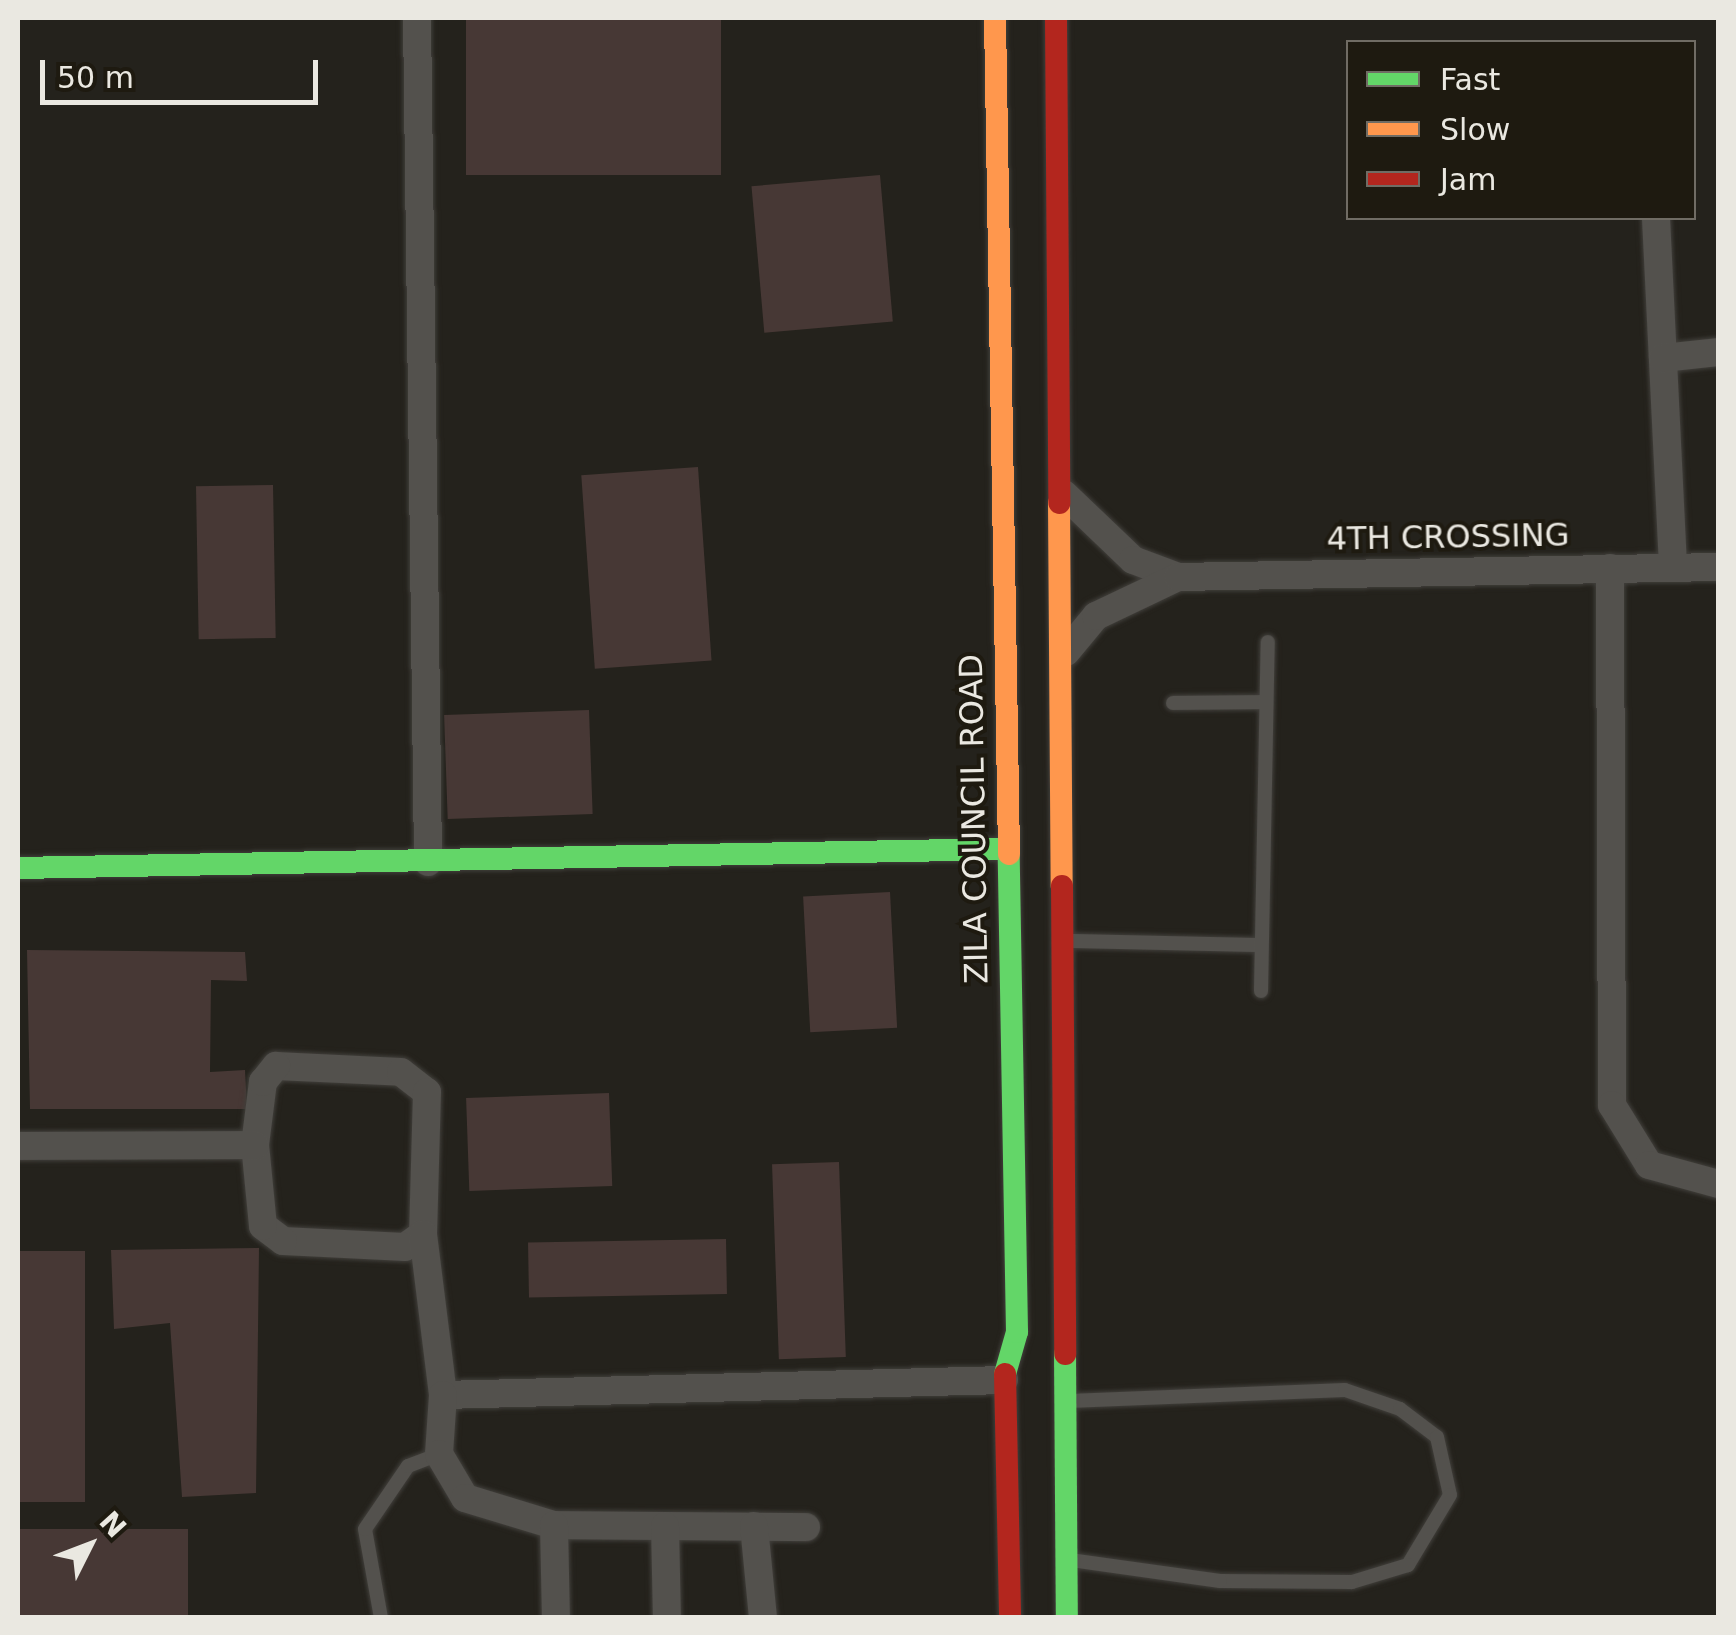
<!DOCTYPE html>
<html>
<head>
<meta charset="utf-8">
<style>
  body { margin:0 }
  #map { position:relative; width:1736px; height:1635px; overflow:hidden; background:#24221c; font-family:"DejaVu Sans",sans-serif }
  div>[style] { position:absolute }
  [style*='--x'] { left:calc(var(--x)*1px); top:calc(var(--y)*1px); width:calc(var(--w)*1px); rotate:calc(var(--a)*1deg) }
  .building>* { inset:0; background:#473835; transform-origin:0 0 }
  .roads { filter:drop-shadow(0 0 2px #413f3b) drop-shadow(0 0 2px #413f3b) }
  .lane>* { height:14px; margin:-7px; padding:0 7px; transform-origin:7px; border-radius:7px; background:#53514d }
  .street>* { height:28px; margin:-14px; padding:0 14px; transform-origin:14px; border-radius:14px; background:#53514d }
  .fast>* { height:22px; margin:-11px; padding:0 11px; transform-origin:11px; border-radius:11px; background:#63d668 }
  .slow>* { height:22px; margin:-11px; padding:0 11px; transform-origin:11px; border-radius:11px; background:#ff974d }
  .jam>* { height:22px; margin:-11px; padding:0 11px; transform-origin:11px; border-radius:11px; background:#b3261e }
  span { translate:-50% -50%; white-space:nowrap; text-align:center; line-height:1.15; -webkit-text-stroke:8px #1e1a10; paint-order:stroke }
  .street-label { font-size:32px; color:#eae8e1 }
  .frame { position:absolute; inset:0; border:20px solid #eae8e1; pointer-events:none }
  .legend { position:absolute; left:1346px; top:40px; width:350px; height:180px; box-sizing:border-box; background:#1e1a10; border:2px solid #706c64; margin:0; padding:12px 18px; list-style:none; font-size:30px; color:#eae8e1 }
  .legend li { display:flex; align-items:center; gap:20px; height:50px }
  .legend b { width:50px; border:2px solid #706c64 }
  .north { position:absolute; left:40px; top:1495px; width:100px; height:100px; -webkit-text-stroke:8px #1e1a10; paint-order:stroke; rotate:48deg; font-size:28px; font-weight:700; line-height:40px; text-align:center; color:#eae8e1 }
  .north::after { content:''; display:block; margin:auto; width:35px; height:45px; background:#eae8e1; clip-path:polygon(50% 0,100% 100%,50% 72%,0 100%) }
  .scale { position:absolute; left:40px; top:60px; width:278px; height:45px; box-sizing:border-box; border:5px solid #eae8e1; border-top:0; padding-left:12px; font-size:30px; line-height:35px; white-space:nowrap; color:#eae8e1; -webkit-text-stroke:8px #1e1a10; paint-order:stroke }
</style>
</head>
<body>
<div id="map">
  <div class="building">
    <div style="left:466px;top:18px;width:255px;height:157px"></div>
    <div style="left:880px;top:175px;width:147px;height:129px;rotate:85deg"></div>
    <div style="left:698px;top:467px;width:194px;height:117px;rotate:86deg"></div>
    <div style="left:273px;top:485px;width:153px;height:77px;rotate:89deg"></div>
    <div style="left:589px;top:710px;width:104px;height:145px;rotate:88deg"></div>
    <div style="left:890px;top:892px;width:136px;height:87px;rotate:87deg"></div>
    <div style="clip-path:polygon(27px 950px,245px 952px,247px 981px,211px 980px,210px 1072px,245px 1070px,247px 1109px,30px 1109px)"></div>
    <div style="left:609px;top:1093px;width:93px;height:143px;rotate:88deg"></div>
    <div style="left:839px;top:1162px;width:195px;height:67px;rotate:88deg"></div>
    <div style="left:726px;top:1239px;width:55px;height:198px;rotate:89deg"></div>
    <div style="clip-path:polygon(259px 1248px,256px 1493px,182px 1497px,170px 1323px,114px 1329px,111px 1250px)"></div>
    <div style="left:85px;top:1251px;width:251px;height:67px;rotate:90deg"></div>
    <div style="left:18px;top:1529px;width:170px;height:89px"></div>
  </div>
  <div class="roads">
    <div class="lane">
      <div style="--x:1173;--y:703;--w:93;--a:-0.6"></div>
      <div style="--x:1069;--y:941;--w:192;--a:1.2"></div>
      <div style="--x:1261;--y:991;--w:349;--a:-88.9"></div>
      <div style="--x:1069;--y:1401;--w:276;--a:-2.3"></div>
      <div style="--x:1345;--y:1390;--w:58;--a:19.1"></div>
      <div style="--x:1400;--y:1409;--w:46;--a:37.1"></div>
      <div style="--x:1437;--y:1437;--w:59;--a:77.4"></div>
      <div style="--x:1450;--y:1495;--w:82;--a:121"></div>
      <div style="--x:1408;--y:1565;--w:59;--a:163.1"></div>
      <div style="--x:1352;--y:1582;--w:132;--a:-179.6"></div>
      <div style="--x:1220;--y:1581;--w:150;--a:-172"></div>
      <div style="--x:381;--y:1618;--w:90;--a:-100.2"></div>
      <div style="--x:365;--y:1529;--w:76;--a:-55.7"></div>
      <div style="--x:408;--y:1466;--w:33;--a:-21"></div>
    </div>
    <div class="street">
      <div style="--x:417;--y:18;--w:844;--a:89.25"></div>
      <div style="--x:1656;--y:218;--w:350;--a:87.2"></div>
      <div style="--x:1663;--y:358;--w:55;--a:-6.2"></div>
      <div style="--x:1064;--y:494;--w:95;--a:43.7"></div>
      <div style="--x:1133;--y:560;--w:48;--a:20.7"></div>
      <div style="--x:1610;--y:568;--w:537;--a:89.79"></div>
      <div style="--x:1612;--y:1105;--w:70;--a:58.3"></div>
      <div style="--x:1649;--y:1165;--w:72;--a:15.4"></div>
      <div style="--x:1066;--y:652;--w:47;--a:-50.2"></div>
      <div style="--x:1096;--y:616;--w:91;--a:-25.4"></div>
      <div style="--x:1178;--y:577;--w:540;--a:-1.06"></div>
      <div style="--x:276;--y:1066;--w:125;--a:2.7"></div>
      <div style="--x:401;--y:1072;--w:33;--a:38"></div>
      <div style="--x:427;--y:1092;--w:142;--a:91.6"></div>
      <div style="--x:423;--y:1234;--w:22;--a:144"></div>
      <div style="--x:405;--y:1247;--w:122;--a:-177.2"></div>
      <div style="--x:283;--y:1241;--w:25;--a:-143"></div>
      <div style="--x:263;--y:1226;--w:81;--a:-95.6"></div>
      <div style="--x:255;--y:1145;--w:64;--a:-82.8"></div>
      <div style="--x:263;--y:1082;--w:21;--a:-51"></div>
      <div style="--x:18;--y:1146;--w:237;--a:-0.2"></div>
      <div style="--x:423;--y:1234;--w:162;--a:82.9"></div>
      <div style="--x:443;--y:1395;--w:561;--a:-1.53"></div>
      <div style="--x:443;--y:1395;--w:59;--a:93.9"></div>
      <div style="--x:439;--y:1454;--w:51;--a:59.4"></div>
      <div style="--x:465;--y:1498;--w:93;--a:16.9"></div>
      <div style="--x:554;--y:1525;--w:252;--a:0.5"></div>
      <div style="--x:554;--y:1525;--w:93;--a:88.8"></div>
      <div style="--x:665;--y:1526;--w:92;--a:88.8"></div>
      <div style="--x:754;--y:1526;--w:92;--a:84.4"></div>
    </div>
    <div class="fast">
      <div style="--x:18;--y:868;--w:988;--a:-1.1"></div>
      <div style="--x:1065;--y:1354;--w:264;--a:89.6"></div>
      <div style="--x:1005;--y:1374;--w:44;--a:-74.1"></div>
      <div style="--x:1017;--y:1332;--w:478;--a:-91"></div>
    </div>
    <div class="slow">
      <div style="--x:995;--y:18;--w:836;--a:89.04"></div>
      <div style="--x:1059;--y:503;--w:383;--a:89.6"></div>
    </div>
    <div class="jam">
      <div style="--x:1056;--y:18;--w:485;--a:89.6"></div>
      <div style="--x:1062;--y:886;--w:468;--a:89.6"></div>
      <div style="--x:1005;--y:1374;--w:244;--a:88.8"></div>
    </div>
  </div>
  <div class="street-label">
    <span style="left:1448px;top:537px;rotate:-1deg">4TH CROSSING</span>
    <span style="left:974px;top:819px;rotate:-91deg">ZILA COUNCIL ROAD</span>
  </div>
  <div class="frame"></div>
  <ul class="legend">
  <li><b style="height:12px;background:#63d668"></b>Fast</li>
  <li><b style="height:12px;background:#ff974d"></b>Slow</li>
  <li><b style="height:12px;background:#b3261e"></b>Jam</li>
  </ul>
  <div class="north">N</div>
  <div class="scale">50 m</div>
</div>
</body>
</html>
